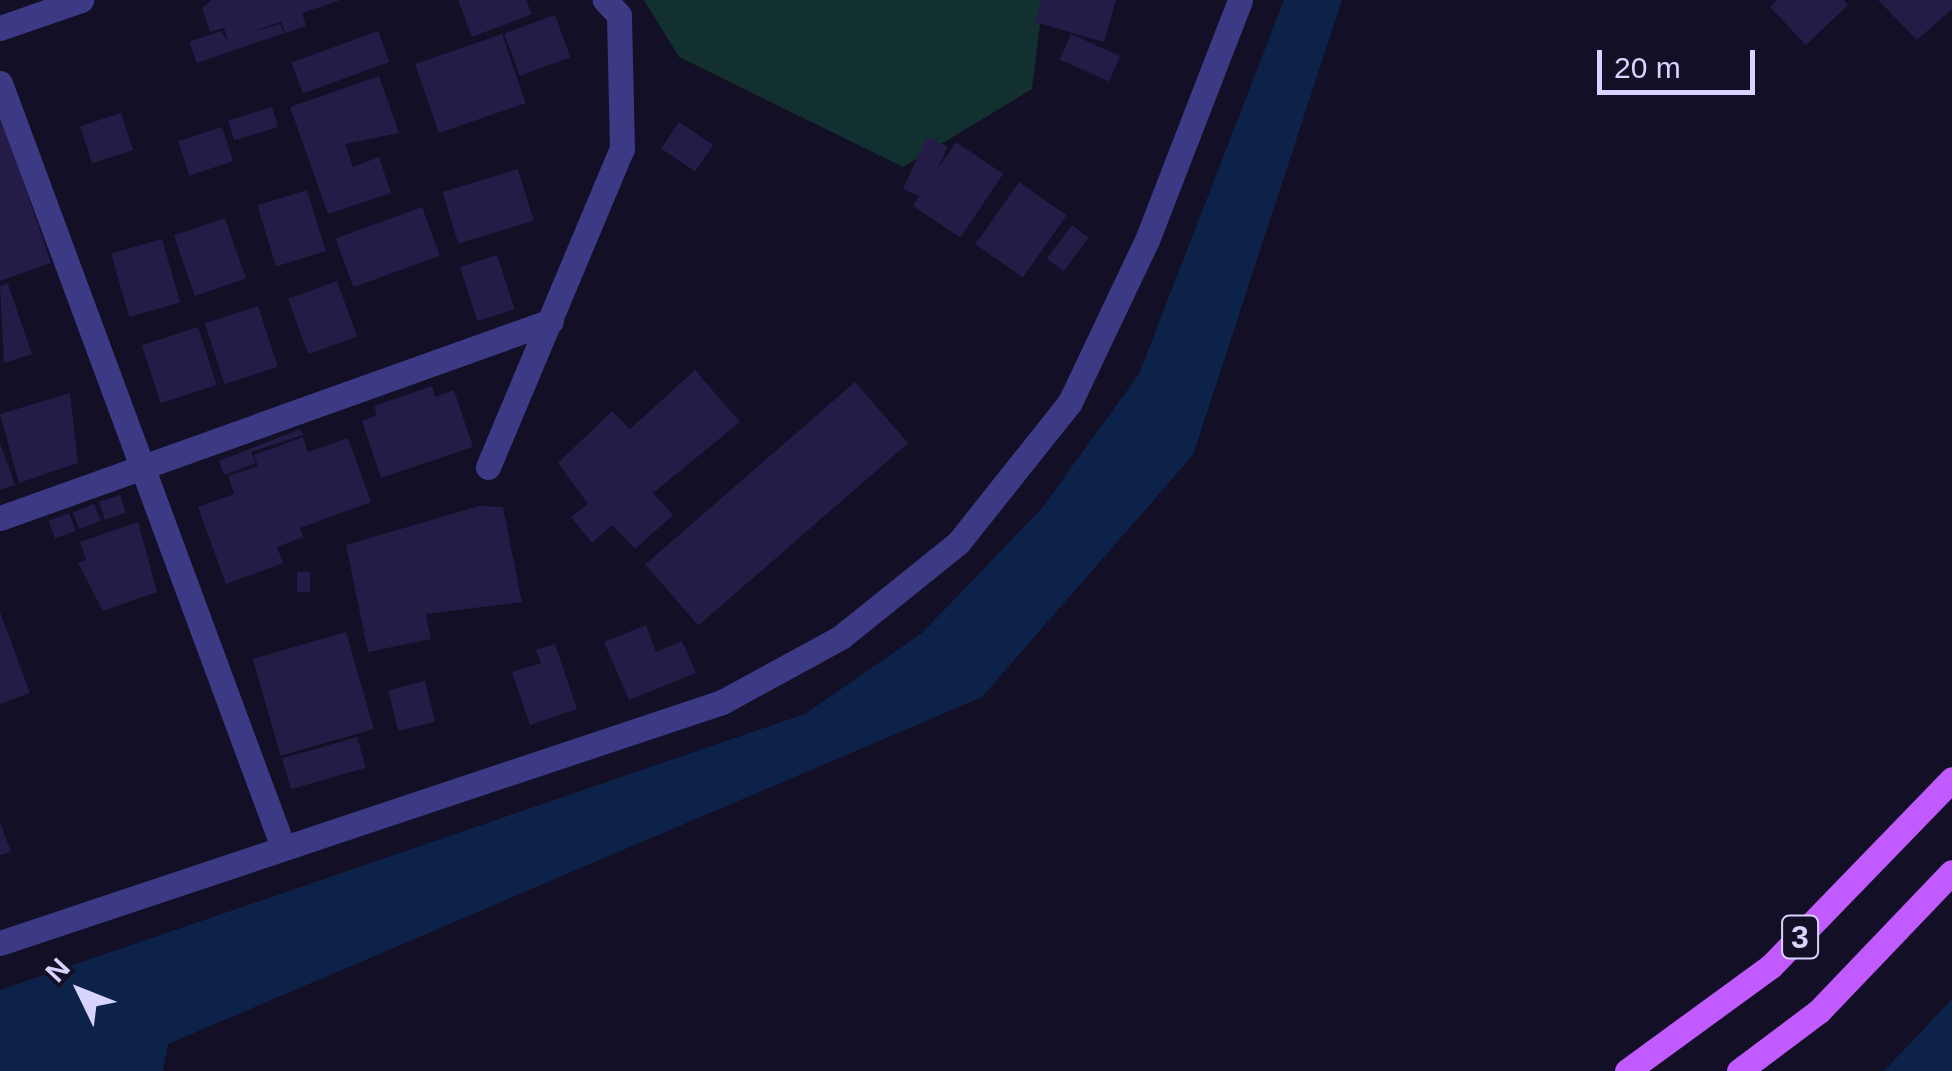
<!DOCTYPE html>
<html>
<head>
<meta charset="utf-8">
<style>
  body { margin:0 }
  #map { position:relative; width:1952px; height:1071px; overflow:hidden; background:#130f26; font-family:Arial,sans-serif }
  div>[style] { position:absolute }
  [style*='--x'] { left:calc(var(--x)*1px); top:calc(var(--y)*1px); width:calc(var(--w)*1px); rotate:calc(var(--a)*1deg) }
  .green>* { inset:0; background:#12302f }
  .water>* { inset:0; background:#0c2248 }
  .building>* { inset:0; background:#241b47; transform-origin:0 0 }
  .minor>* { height:25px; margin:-12.5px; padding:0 12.5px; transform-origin:12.5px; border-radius:12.5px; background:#3d3a85 }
  .primary>* { height:25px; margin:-12.5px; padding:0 12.5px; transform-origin:12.5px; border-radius:12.5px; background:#c25bff }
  span { translate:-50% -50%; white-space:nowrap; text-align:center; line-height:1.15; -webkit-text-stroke:8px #130f26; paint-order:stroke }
  .shield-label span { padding:2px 8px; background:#130f26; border:2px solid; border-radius:8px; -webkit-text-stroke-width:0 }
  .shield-label { font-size:32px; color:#d9d4ff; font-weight:700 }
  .north { position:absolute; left:30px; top:941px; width:100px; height:100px; -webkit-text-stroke:8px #130f26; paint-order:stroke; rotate:313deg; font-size:28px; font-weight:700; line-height:40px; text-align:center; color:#d9d4ff }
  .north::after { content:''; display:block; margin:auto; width:35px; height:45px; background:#d9d4ff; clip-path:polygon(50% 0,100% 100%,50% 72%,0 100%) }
  .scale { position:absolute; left:1597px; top:50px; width:158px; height:45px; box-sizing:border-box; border:5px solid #d9d4ff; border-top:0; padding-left:12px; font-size:30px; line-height:35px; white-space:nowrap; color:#d9d4ff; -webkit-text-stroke:8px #130f26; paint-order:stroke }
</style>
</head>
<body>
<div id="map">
  <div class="green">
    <div style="clip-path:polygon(644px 0,1043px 0,1032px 89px,903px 167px,679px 57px)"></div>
  </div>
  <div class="water">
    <div style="clip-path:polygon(1284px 0,1342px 0,1193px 455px,982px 697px,168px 1044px,163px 1071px,0 1071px,0 990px,805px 714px,922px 633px,1042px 508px,1139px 374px)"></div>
    <div style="clip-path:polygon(1952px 999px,1952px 1071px,1884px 1071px)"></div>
  </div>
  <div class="building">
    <div style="clip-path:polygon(212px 0,338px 0,338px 1px,302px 13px,306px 26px,285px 33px,281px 22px,251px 32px,280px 24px,284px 33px,197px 63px,189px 42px,221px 31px,228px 42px,224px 28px,210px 32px,202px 8px)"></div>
    <div style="clip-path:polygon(458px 0,526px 0,532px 14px,472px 37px)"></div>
    <div style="clip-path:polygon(1041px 0,1116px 0,1104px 42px,1035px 22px)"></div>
    <div style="clip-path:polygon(1777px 0,1844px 0,1848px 5px,1806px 45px,1770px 7px)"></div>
    <div style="clip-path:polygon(1878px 0,1952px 0,1952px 9px,1917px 40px)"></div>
    <div style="left:555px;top:15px;width:45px;height:54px;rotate:70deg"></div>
    <div style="left:378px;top:31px;width:33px;height:92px;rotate:70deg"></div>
    <div style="left:502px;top:34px;width:73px;height:92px;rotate:71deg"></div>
    <div style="left:1071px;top:34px;width:54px;height:28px;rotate:24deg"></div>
    <div style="clip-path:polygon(379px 76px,399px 133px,345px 144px,353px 167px,379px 157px,391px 193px,328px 214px,290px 107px)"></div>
    <div style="left:272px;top:107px;width:21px;height:46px;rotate:73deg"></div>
    <div style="clip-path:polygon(0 113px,51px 263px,0 281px)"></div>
    <div style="left:121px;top:113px;width:39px;height:43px;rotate:72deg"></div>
    <div style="left:679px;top:122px;width:41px;height:32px;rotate:34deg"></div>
    <div style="left:222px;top:127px;width:36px;height:46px;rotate:72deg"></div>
    <div style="left:927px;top:137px;width:23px;height:57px;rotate:25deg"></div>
    <div style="left:956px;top:142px;width:57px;height:77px;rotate:34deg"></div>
    <div style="left:518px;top:169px;width:54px;height:79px;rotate:73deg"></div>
    <div style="left:1019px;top:182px;width:58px;height:76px;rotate:35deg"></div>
    <div style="left:307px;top:190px;width:64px;height:52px;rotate:73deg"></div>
    <div style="left:422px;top:207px;width:52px;height:92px;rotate:70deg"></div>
    <div style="left:225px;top:218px;width:64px;height:54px;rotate:71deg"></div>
    <div style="left:1072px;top:225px;width:21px;height:42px;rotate:37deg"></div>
    <div style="left:162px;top:239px;width:66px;height:53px;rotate:74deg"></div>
    <div style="left:497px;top:255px;width:57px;height:39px;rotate:72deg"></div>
    <div style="left:337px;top:281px;width:59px;height:52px;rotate:70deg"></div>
    <div style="clip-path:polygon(8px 284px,32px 354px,4px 363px,0 286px)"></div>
    <div style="left:258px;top:306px;width:64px;height:56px;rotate:72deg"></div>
    <div style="left:198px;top:327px;width:61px;height:59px;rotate:72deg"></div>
    <div style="clip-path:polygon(695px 370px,740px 422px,653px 493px,673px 515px,635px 549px,612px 525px,592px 543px,571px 517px,588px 504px,558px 463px,612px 411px,630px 429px)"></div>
    <div style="left:855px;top:382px;width:81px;height:278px;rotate:49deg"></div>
    <div style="clip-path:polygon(432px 386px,435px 397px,454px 390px,473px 447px,381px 478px,362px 421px,377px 415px,374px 406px)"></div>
    <div style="clip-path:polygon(70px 393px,78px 463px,19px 483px,0 414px)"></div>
    <div style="clip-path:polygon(300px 429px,303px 435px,251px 452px,256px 463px,224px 475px,219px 461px)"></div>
    <div style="clip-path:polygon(303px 437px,308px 452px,348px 438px,371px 502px,300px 528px,303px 537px,277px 547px,283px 563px,226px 584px,198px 507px,234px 494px,228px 476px,258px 466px,254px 455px)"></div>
    <div style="clip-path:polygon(0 443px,15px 485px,0 490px)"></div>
    <div style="left:120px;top:495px;width:19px;height:22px;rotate:72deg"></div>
    <div style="left:94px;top:504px;width:18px;height:23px;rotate:68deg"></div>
    <div style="clip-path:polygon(479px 506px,503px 507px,522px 602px,426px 614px,431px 639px,368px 652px,346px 545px)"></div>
    <div style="left:69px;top:513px;width:19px;height:22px;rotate:69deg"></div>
    <div style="clip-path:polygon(138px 522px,157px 592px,103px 611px,78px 563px,86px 560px,80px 542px)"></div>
    <div style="left:297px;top:572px;width:13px;height:20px"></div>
    <div style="clip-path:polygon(0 612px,30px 693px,0 704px)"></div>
    <div style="clip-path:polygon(646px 625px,656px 652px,682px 641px,696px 673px,629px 700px,604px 642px)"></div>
    <div style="left:346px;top:632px;width:101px;height:97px;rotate:74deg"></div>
    <div style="clip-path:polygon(555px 644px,577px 709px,530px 725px,512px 672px,541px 663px,536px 650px)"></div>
    <div style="left:425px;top:681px;width:42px;height:38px;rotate:76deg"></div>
    <div style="left:357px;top:737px;width:32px;height:78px;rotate:74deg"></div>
    <div style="clip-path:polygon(0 822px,11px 852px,0 855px)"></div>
  </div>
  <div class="minor">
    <div style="--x:0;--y:28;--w:86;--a:-19.1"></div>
    <div style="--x:0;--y:83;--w:809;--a:69.68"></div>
    <div style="--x:488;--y:467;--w:345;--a:-67.2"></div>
    <div style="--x:622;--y:149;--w:134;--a:-91.3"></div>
    <div style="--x:619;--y:15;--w:21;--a:-133"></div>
    <div style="--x:0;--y:518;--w:585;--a:-19.67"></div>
    <div style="--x:0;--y:943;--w:761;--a:-18.46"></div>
    <div style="--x:722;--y:702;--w:136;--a:-28.6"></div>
    <div style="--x:841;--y:637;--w:150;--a:-38.8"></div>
    <div style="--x:958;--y:543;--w:180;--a:-51.5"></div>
    <div style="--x:1070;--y:402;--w:179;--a:-64.6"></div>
    <div style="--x:1147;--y:240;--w:257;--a:-68.8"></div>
  </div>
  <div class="primary">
    <div style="--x:1627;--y:1071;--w:178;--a:-36.1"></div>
    <div style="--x:1771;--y:966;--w:260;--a:-45.9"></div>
    <div style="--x:1739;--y:1071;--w:100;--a:-36.9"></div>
    <div style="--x:1819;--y:1011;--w:192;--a:-46.3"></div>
  </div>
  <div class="shield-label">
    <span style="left:1800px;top:937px">3</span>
  </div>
  <div class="north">N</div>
  <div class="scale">20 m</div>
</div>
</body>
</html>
